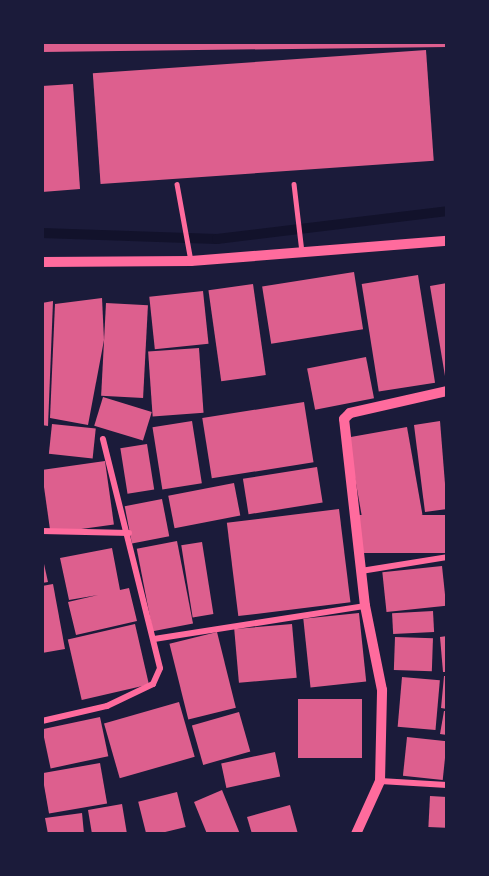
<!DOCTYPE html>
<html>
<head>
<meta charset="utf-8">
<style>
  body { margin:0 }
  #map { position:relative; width:489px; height:876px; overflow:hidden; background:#1b1b3a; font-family:"Public Sans",sans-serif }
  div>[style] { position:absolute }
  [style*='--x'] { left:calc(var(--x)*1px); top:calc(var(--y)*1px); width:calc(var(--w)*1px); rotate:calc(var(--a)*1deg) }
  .stream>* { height:10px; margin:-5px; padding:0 5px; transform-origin:5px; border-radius:5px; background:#12122b }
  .building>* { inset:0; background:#dd5f8e; transform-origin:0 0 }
  .service>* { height:4.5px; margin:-2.25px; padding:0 2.25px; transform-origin:2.25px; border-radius:2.25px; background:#ff6b9d }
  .minor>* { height:6px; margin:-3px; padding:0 3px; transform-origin:3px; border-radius:3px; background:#ff6b9d }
  .tertiary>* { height:10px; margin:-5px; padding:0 5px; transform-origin:5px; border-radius:5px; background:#ff6b9d }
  span { translate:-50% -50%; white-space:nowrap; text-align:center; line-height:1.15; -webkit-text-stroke:6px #1b1b3a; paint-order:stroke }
  .frame { position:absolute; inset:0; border:44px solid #1b1b3a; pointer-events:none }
</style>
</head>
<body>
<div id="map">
  <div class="stream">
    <div style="--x:42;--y:233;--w:175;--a:2"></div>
    <div style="--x:217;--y:239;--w:232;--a:-6.9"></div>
  </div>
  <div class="building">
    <div style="clip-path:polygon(42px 42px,447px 42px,447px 47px,42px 52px)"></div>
    <div style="left:426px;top:50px;width:111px;height:334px;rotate:86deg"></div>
    <div style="clip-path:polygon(73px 84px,80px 189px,42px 192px,42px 86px)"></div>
    <div style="left:354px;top:272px;width:58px;height:93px;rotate:81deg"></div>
    <div style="left:418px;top:275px;width:109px;height:57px;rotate:81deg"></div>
    <div style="clip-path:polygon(447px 283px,447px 382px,446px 382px,430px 286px)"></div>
    <div style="left:253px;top:284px;width:92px;height:45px;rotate:82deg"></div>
    <div style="left:203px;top:291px;width:53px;height:54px;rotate:84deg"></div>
    <div style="clip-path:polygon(102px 298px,104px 340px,88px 425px,50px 418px,55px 304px)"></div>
    <div style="clip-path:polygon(53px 301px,48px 426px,42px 425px,42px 303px)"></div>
    <div style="left:106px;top:303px;width:42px;height:93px;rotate:3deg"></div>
    <div style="left:199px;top:348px;width:65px;height:51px;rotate:86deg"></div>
    <div style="left:366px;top:357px;width:42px;height:60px;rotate:79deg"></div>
    <div style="left:103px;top:397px;width:51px;height:30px;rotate:17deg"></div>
    <div style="left:304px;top:402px;width:61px;height:103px;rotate:81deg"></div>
    <div style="left:192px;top:421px;width:63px;height:40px;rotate:81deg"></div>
    <div style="clip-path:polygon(440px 421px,447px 509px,425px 512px,414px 425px)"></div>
    <div style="left:52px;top:424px;width:44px;height:30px;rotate:6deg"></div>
    <div style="left:407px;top:427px;width:89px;height:60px;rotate:80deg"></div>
    <div style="left:147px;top:444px;width:46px;height:27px;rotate:81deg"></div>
    <div style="left:105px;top:461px;width:64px;height:64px;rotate:82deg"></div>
    <div style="left:317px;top:467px;width:36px;height:75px;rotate:81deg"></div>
    <div style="left:234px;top:483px;width:33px;height:67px;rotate:79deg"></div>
    <div style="left:162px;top:499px;width:38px;height:38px;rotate:79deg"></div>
    <div style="left:339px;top:509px;width:94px;height:113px;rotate:83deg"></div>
    <div style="left:447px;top:515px;width:38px;height:88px;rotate:90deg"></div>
    <div style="left:177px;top:541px;width:84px;height:41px;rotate:79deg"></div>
    <div style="left:202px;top:542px;width:73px;height:21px;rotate:81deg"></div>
    <div style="clip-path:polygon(112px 548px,120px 590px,129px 588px,137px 621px,76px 635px,68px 602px,98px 595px,69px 600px,60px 558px)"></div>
    <div style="clip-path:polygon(42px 555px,48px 582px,42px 583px)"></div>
    <div style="left:442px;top:566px;width:40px;height:60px;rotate:84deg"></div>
    <div style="clip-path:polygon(53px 584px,65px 649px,42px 653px,42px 586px)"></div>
    <div style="left:433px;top:611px;width:21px;height:41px;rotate:87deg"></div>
    <div style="left:359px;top:613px;width:69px;height:56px;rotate:84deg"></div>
    <div style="left:135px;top:624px;width:62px;height:69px;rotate:77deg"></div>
    <div style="left:292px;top:624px;width:54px;height:58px;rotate:85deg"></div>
    <div style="left:217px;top:632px;width:78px;height:49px;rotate:76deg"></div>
    <div style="clip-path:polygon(447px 636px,447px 672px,443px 672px,440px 637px)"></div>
    <div style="left:395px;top:637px;width:38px;height:33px;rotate:2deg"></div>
    <div style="clip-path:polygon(444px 676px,447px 676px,447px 709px,441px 708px)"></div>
    <div style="left:402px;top:677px;width:38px;height:50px;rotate:5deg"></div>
    <div style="left:362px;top:699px;width:59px;height:64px;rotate:90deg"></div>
    <div style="left:179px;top:702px;width:57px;height:78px;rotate:74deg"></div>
    <div style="clip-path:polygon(444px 711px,447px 711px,447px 735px,440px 734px)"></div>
    <div style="left:239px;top:712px;width:41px;height:49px;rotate:74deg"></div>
    <div style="left:100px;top:717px;width:40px;height:59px;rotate:78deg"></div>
    <div style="left:407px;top:737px;width:40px;height:39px;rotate:6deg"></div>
    <div style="left:275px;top:752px;width:25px;height:55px;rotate:78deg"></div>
    <div style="left:100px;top:763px;width:41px;height:59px;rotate:80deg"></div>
    <div style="clip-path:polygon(222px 790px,240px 834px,207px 834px,194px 802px)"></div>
    <div style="left:177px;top:792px;width:36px;height:40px;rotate:76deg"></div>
    <div style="left:430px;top:796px;width:17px;height:31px;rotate:3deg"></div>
    <div style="clip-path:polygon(122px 804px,127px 834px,92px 834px,88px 810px)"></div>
    <div style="clip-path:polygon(290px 805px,298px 834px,252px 834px,247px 817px)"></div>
    <div style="clip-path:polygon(82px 813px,84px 834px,48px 834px,45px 818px)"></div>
  </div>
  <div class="service">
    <div style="--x:177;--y:184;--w:78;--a:79.7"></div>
    <div style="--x:294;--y:184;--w:68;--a:83.3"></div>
  </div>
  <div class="minor">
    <div style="--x:42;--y:531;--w:87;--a:1.3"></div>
    <div style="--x:361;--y:571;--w:87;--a:-9.2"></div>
    <div style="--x:154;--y:639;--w:214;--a:-8.9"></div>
    <div style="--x:42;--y:721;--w:67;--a:-13"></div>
    <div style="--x:107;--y:706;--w:51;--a:-25.6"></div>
    <div style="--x:153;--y:684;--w:17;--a:-66"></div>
    <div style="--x:160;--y:668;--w:236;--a:-104"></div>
    <div style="--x:380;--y:781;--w:67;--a:3.4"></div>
  </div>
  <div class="tertiary">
    <div style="--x:42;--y:262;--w:149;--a:-0.4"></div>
    <div style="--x:191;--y:261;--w:257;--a:-4.5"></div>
    <div style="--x:356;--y:834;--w:58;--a:-65.6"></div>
    <div style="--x:380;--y:781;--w:91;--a:-88.7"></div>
    <div style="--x:382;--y:690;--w:86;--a:-101.4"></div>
    <div style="--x:365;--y:606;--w:188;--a:-96.4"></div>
    <div style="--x:344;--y:419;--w:8;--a:-45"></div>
    <div style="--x:350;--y:413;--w:99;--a:-12.8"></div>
  </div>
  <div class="frame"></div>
</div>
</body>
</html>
